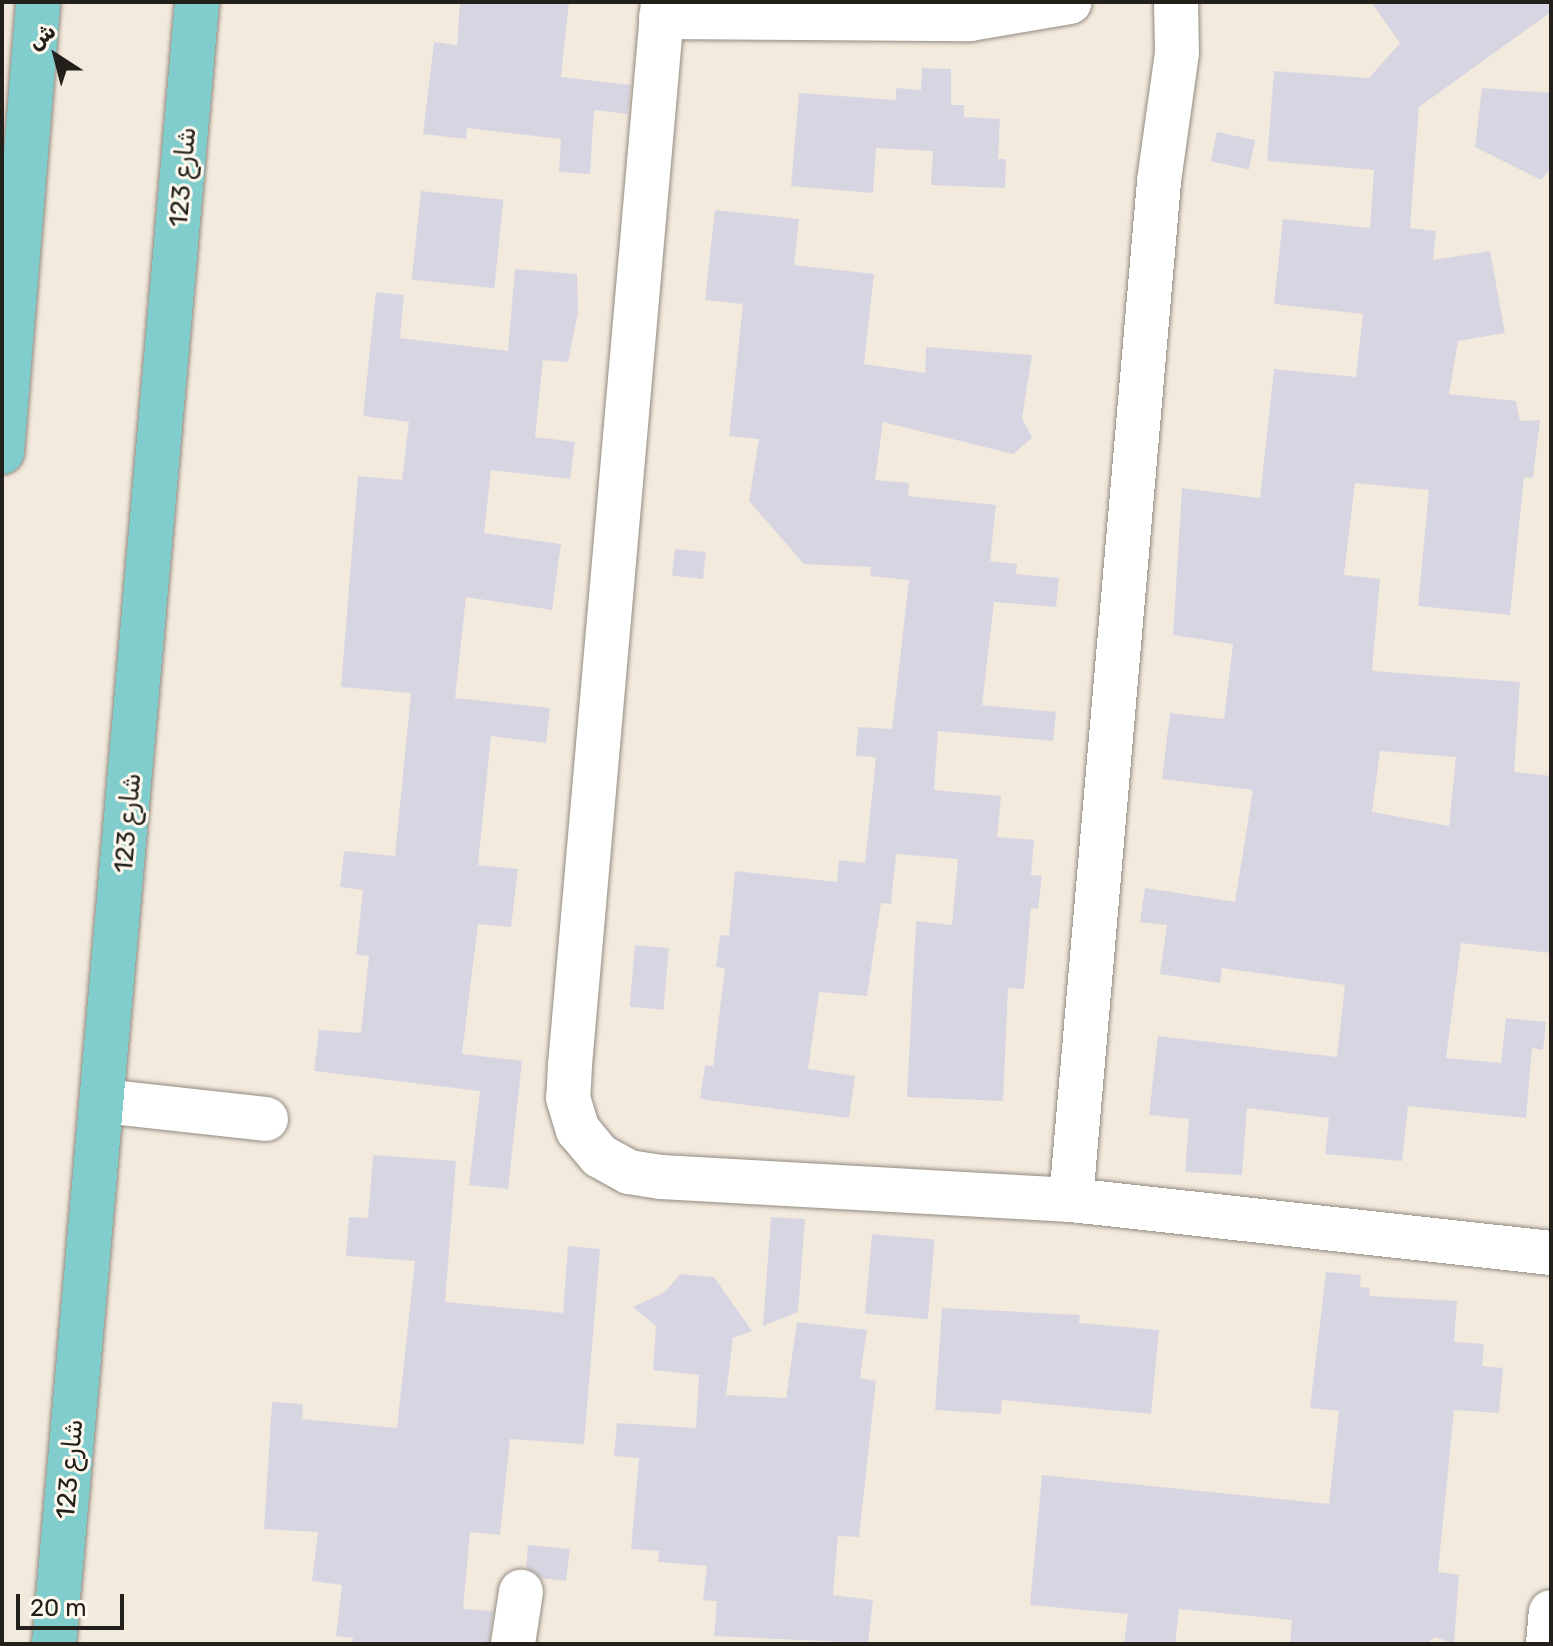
<!DOCTYPE html>
<html>
<head>
<meta charset="utf-8">
<style>
  body { margin:0 }
  #map { position:relative; width:1553px; height:1646px; overflow:hidden; background:#f3eade; font-family:Rubik,"Noto Sans Arabic",sans-serif }
  div>[style] { position:absolute }
  [style*='--x'] { left:calc(var(--x)*1px); top:calc(var(--y)*1px); width:calc(var(--w)*1px); rotate:calc(var(--a)*1deg) }
  .building>* { inset:0; background:#d8d5e2; transform-origin:0 0 }
  .roads { filter:drop-shadow(0 0 2px #928a7f) drop-shadow(0 0 2px #928a7f) }
  .minor>* { height:44px; margin:-22px; padding:0 22px; transform-origin:22px; border-radius:22px; background:#fff }
  .major>* { height:44px; margin:-22px; padding:0 22px; transform-origin:22px; border-radius:22px; background:#81cdcd }
  span { translate:-50% -50%; white-space:nowrap; text-align:center; line-height:1.15; -webkit-text-stroke:6px #fff8ee; paint-order:stroke }
  .street-label { font-size:26px; color:#231f1b }
  .frame { position:absolute; inset:0; border:4px solid #231f1b; pointer-events:none }
  .north { position:absolute; left:16px; top:16px; width:80px; height:80px; -webkit-text-stroke:6px #fff8ee; paint-order:stroke; rotate:324deg; font-size:22px; font-weight:700; line-height:32px; text-align:center; color:#231f1b }
  .north::after { content:''; display:block; margin:auto; width:28px; height:36px; background:#231f1b; clip-path:polygon(50% 0,100% 100%,50% 72%,0 100%) }
  .scale { position:absolute; left:16px; top:1594px; width:108px; height:36px; box-sizing:border-box; border:4px solid #231f1b; border-top:0; padding-left:10px; font-size:24px; line-height:28px; white-space:nowrap; color:#231f1b; -webkit-text-stroke:6px #fff8ee; paint-order:stroke }
</style>
</head>
<body>
<div id="map">
  <div class="building">
    <div style="clip-path:polygon(460px 2px,569px 2px,561px 77px,631px 85px,628px 114px,594px 110px,590px 174px,559px 172px,561px 139px,467px 128px,466px 139px,423px 134px,434px 42px,457px 45px)"></div>
    <div style="clip-path:polygon(evenodd,1371px 2px,1551px 2px,1551px 12px,1419px 107px,1410px 228px,1436px 231px,1433px 260px,1490px 251px,1505px 333px,1458px 341px,1449px 394px,1516px 401px,1520px 421px,1540px 420px,1533px 478px,1524px 477px,1510px 615px,1418px 606px,1429px 490px,1355px 483px,1344px 575px,1380px 579px,1372px 671px,1520px 682px,1514px 772px,1551px 776px,1551px 953px,1461px 943px,1446px 1058px,1501px 1063px,1506px 1018px,1546px 1022px,1543px 1050px,1532px 1048px,1526px 1118px,1408px 1106px,1402px 1161px,1325px 1154px,1329px 1118px,1247px 1108px,1242px 1175px,1185px 1172px,1189px 1119px,1149px 1115px,1158px 1036px,1337px 1057px,1345px 985px,1222px 968px,1220px 983px,1160px 974px,1167px 925px,1140px 922px,1145px 888px,1235px 902px,1253px 790px,1162px 779px,1170px 713px,1224px 719px,1233px 644px,1173px 635px,1182px 488px,1260px 498px,1274px 369px,1356px 377px,1363px 314px,1274px 304px,1283px 219px,1370px 228px,1374px 170px,1267px 161px,1274px 71px,1369px 78px,1400px 43px,1371px 2px,1380px 751px,1456px 757px,1449px 826px,1372px 812px,1380px 751px)"></div>
    <div style="clip-path:polygon(922px 68px,951px 69px,951px 105px,964px 105px,964px 117px,1000px 119px,998px 159px,1006px 159px,1005px 188px,931px 185px,933px 151px,876px 148px,873px 193px,791px 186px,799px 93px,896px 100px,896px 88px,921px 90px)"></div>
    <div style="clip-path:polygon(1482px 88px,1551px 93px,1551px 168px,1541px 180px,1475px 147px)"></div>
    <div style="left:1217px;top:132px;width:39px;height:30px;rotate:12deg"></div>
    <div style="left:421px;top:191px;width:83px;height:89px;rotate:6deg"></div>
    <div style="clip-path:polygon(715px 210px,799px 219px,794px 265px,874px 274px,864px 364px,925px 373px,926px 347px,1032px 355px,1022px 418px,1032px 438px,1013px 454px,883px 422px,875px 480px,909px 483px,908px 496px,996px 505px,990px 561px,1017px 564px,1016px 574px,1059px 578px,1056px 607px,994px 602px,982px 705px,1056px 712px,1053px 741px,938px 731px,934px 790px,1001px 796px,997px 837px,1034px 840px,1031px 875px,1042px 876px,1038px 909px,1031px 908px,1024px 989px,1008px 988px,1003px 1101px,907px 1097px,916px 921px,952px 925px,958px 859px,896px 854px,891px 904px,881px 903px,867px 996px,819px 992px,808px 1069px,855px 1076px,849px 1118px,700px 1099px,705px 1065px,713px 1066px,725px 968px,716px 967px,720px 935px,729px 936px,735px 871px,837px 882px,839px 860px,865px 863px,876px 757px,856px 756px,858px 727px,892px 729px,909px 580px,870px 576px,871px 567px,804px 564px,749px 501px,759px 439px,729px 436px,743px 304px,705px 300px)"></div>
    <div style="clip-path:polygon(515px 269px,577px 274px,578px 312px,568px 362px,543px 360px,535px 437px,575px 442px,570px 479px,491px 470px,484px 533px,561px 544px,552px 610px,466px 597px,455px 698px,550px 708px,546px 743px,491px 736px,478px 865px,518px 869px,511px 927px,478px 924px,462px 1054px,522px 1061px,508px 1189px,469px 1185px,480px 1091px,314px 1071px,319px 1030px,361px 1033px,369px 956px,356px 955px,363px 890px,340px 887px,344px 851px,395px 856px,411px 693px,341px 687px,358px 476px,402px 480px,409px 422px,363px 416px,376px 292px,404px 295px,400px 338px,508px 351px)"></div>
    <div style="left:675px;top:549px;width:31px;height:27px;rotate:6deg"></div>
    <div style="left:635px;top:945px;width:34px;height:62px;rotate:5deg"></div>
    <div style="clip-path:polygon(373px 1155px,456px 1161px,445px 1302px,563px 1313px,568px 1246px,600px 1249px,584px 1444px,510px 1439px,500px 1535px,470px 1532px,463px 1609px,493px 1611px,489px 1644px,352px 1644px,353px 1638px,336px 1636px,342px 1585px,312px 1581px,318px 1532px,264px 1529px,272px 1402px,303px 1404px,302px 1419px,397px 1428px,415px 1261px,346px 1256px,349px 1217px,368px 1218px)"></div>
    <div style="clip-path:polygon(771px 1217px,805px 1219px,798px 1312px,763px 1326px)"></div>
    <div style="left:872px;top:1234px;width:63px;height:80px;rotate:5deg"></div>
    <div style="clip-path:polygon(1326px 1272px,1361px 1275px,1360px 1287px,1370px 1288px,1369px 1296px,1457px 1301px,1454px 1342px,1484px 1344px,1482px 1366px,1503px 1368px,1499px 1413px,1454px 1410px,1438px 1572px,1459px 1575px,1454px 1644px,1436px 1637px,1425px 1644px,1290px 1644px,1292px 1620px,1179px 1609px,1175px 1644px,1124px 1644px,1128px 1614px,1030px 1605px,1042px 1475px,1329px 1504px,1339px 1411px,1310px 1408px)"></div>
    <div style="clip-path:polygon(680px 1274px,714px 1277px,752px 1331px,733px 1338px,726px 1395px,786px 1398px,797px 1322px,867px 1330px,860px 1378px,876px 1381px,859px 1537px,838px 1536px,833px 1595px,873px 1600px,868px 1643px,714px 1636px,717px 1601px,703px 1600px,707px 1566px,658px 1562px,659px 1551px,631px 1549px,639px 1458px,614px 1456px,617px 1423px,696px 1428px,699px 1375px,653px 1370px,656px 1326px,633px 1307px,665px 1292px)"></div>
    <div style="clip-path:polygon(942px 1308px,1080px 1315px,1079px 1323px,1159px 1330px,1151px 1414px,1002px 1400px,1001px 1414px,935px 1410px)"></div>
    <div style="clip-path:polygon(528px 1545px,570px 1549px,566px 1581px,541px 1578px,526px 1568px)"></div>
  </div>
  <div class="roads">
    <div class="minor">
      <div style="--x:663;--y:2;--w:1067;--a:95"></div>
      <div style="--x:570;--y:1065;--w:33;--a:93"></div>
      <div style="--x:568;--y:1098;--w:34;--a:73"></div>
      <div style="--x:578;--y:1130;--w:34;--a:50"></div>
      <div style="--x:600;--y:1156;--w:33;--a:29"></div>
      <div style="--x:629;--y:1172;--w:32;--a:9"></div>
      <div style="--x:661;--y:1177;--w:411;--a:3.2"></div>
      <div style="--x:1071;--y:1200;--w:483;--a:6.3"></div>
      <div style="--x:661;--y:17;--w:309;--a:0.4"></div>
      <div style="--x:970;--y:19;--w:101;--a:-9.6"></div>
      <div style="--x:103;--y:1101;--w:164;--a:6.3"></div>
      <div style="--x:1071;--y:1200;--w:1023;--a:-85.06"></div>
      <div style="--x:1159;--y:181;--w:129;--a:-82"></div>
      <div style="--x:1177;--y:53;--w:51;--a:-91.1"></div>
      <div style="--x:513;--y:1644;--w:53;--a:-81.3"></div>
      <div style="--x:1548;--y:1644;--w:32;--a:-85"></div>
    </div>
    <div class="major">
      <div style="--x:2;--y:452;--w:451;--a:-85.4"></div>
      <div style="--x:54;--y:1644;--w:1648;--a:-85.02"></div>
    </div>
  </div>
  <div class="street-label">
    <span style="left:183px;top:177px;rotate:-85deg">شارع 123</span>
    <span style="left:128px;top:823px;rotate:-85deg">شارع 123</span>
    <span style="left:70px;top:1469px;rotate:-85deg">شارع 123</span>
  </div>
  <div class="frame"></div>
  <div class="north">ش</div>
  <div class="scale">20 m</div>
</div>
</body>
</html>
